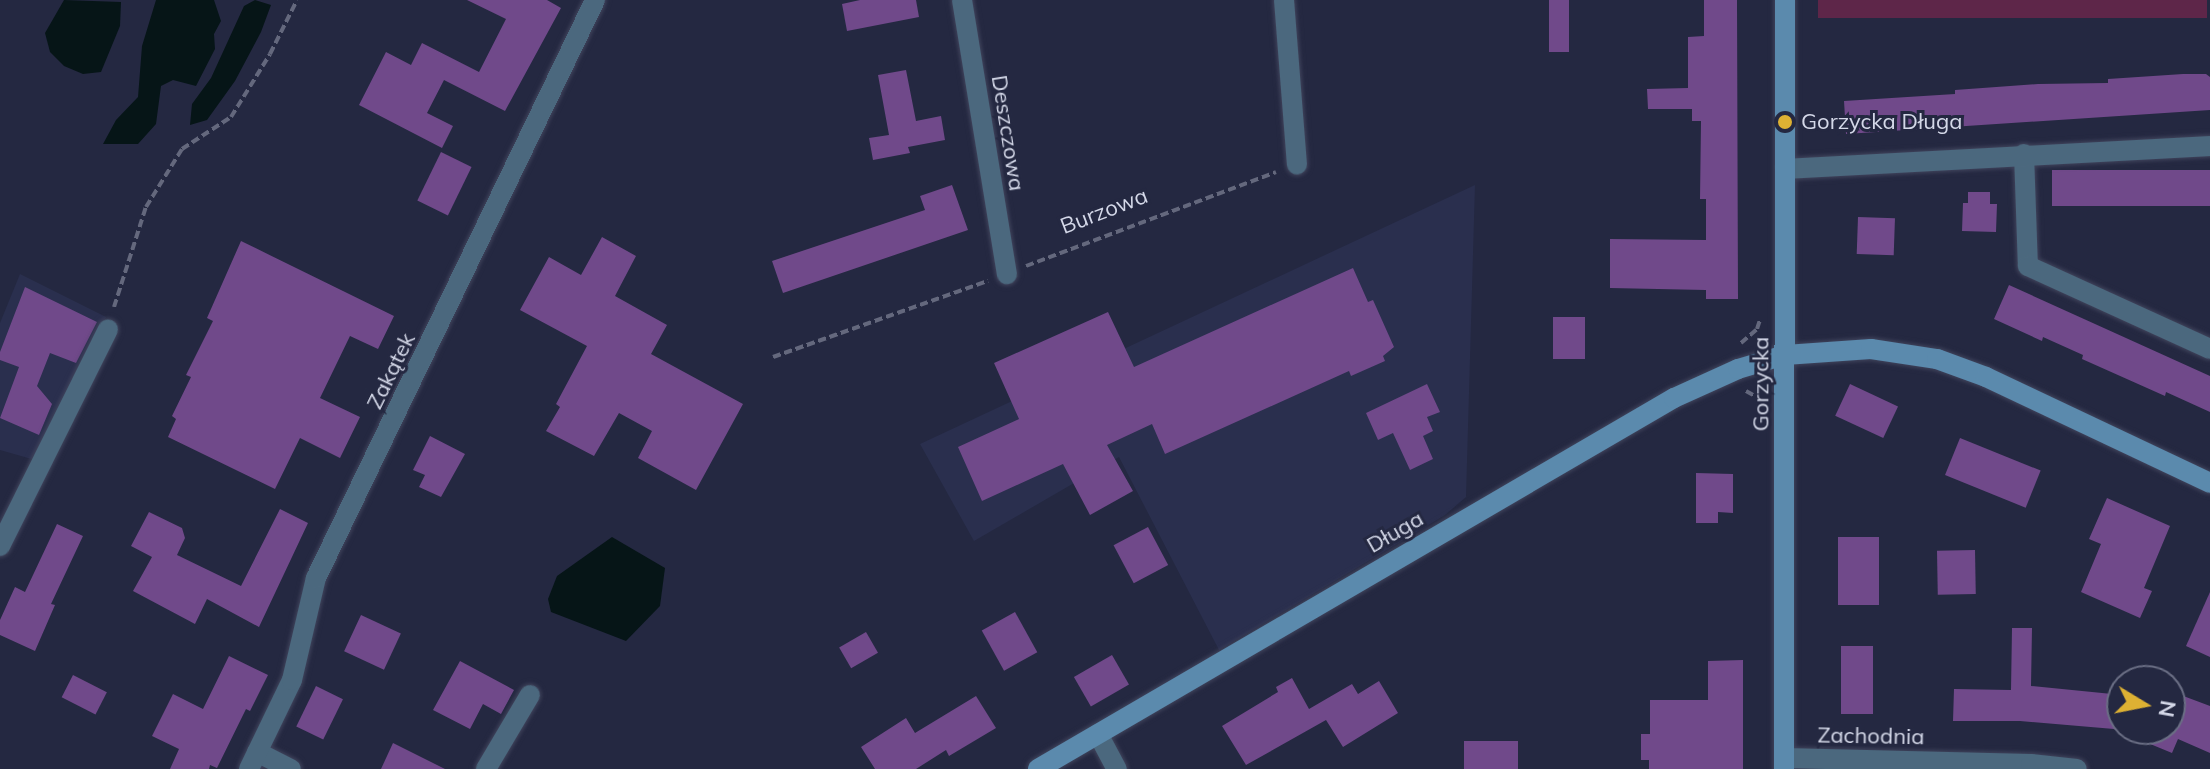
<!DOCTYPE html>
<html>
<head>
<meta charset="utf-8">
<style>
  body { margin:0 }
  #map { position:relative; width:2210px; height:769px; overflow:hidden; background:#242841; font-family:Mulish,sans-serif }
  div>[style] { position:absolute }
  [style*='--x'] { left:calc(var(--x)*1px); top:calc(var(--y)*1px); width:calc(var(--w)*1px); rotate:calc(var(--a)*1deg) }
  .built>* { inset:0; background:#2a2f4e }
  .green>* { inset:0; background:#5e2649; transform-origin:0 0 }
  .water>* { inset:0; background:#061517 }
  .building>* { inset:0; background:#70498a; transform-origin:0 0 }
  .path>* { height:4px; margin-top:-2px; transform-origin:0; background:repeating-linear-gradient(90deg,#64687d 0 8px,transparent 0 12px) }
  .roads { filter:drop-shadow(0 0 2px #40445c) drop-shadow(0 0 2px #40445c) }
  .street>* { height:20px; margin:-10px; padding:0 10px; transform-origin:10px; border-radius:10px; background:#4b687e }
  .secondary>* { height:20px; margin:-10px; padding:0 10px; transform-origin:10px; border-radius:10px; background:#5b8aad }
  .dots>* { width:22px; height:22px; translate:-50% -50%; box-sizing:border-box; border:4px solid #242841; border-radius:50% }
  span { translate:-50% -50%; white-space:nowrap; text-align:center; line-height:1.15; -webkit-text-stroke:6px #242841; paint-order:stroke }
  .poi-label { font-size:22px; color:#d4d8e8 }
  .left { translate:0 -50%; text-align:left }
  .street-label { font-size:22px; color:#d4d8e8 }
  .north { position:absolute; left:2106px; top:665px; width:80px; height:80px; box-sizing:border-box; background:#242841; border:2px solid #6a6e84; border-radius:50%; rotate:100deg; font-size:22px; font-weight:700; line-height:32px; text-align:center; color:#d4d8e8 }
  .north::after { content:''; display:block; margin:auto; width:28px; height:36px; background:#ddb133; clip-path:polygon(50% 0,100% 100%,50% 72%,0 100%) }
</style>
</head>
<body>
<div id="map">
  <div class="built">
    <div style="clip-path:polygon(1475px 185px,1466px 497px,1445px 515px,1219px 650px,1119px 457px,974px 541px,920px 444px)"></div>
    <div style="clip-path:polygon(20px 274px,106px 317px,35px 460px,0 450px,0 323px)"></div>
  </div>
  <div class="green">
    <div style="left:1818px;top:0;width:389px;height:18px"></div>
  </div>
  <div class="water">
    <div style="clip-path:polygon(64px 0,121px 2px,120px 26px,101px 72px,83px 74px,64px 66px,50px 52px,45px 33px)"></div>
    <div style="clip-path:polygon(156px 0,214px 0,221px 21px,214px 34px,215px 49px,196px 86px,173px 80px,161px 86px,156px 124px,138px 144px,103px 144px,116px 120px,138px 97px,142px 46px)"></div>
    <div style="clip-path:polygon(255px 0,271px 5px,261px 32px,235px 81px,207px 120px,190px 125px,192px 104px,211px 78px,244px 6px)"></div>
    <div style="clip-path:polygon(612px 537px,665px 568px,660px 606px,626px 641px,551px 612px,548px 599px,557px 576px)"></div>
  </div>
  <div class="building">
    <div style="clip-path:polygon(467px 0,547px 0,561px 8px,505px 111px,444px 80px,427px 113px,453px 126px,442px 148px,359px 105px,386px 52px,411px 65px,422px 43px,479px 72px,506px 19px)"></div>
    <div style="clip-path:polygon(860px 0,916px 0,919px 17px,847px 31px,842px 4px)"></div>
    <div style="left:1549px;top:0;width:20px;height:52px"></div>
    <div style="clip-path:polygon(1704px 0,1737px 0,1738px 299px,1706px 299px,1706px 290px,1610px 288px,1610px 239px,1706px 240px,1706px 199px,1700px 199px,1701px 121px,1692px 121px,1692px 109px,1648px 109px,1647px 89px,1688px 88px,1688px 37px,1704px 36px)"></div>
    <div style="clip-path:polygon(906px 70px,916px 121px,941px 116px,945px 140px,908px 147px,910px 153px,873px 160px,869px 138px,889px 135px,878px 75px)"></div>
    <div style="clip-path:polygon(2183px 74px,2206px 74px,2210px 77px,2210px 110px,1846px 134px,1844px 101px,1955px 94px,1955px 90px,2038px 84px,2108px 83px,2108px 79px)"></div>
    <div style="left:441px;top:152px;width:34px;height:54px;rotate:26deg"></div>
    <div style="left:2210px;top:170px;width:36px;height:158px;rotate:90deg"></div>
    <div style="clip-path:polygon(952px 185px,968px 230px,783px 293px,772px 261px,925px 210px,920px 196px)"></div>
    <div style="clip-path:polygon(1968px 192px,1990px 192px,1990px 204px,1997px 204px,1996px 232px,1962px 231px,1963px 203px,1968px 203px)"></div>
    <div style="left:1858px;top:217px;width:37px;height:37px;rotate:2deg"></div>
    <div style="clip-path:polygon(602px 237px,636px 256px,615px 296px,667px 325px,651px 354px,743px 404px,696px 490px,638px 458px,652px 431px,619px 413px,594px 456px,546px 431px,560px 407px,556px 404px,587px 346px,520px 310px,549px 257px,581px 275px)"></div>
    <div style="clip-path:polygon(241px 241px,394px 316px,378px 349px,350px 336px,320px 398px,360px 417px,340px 458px,300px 438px,275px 489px,168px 437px,176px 419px,172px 416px,191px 377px,186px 375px,213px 321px,207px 318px)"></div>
    <div style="clip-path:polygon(1353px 268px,1368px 302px,1373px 300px,1394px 347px,1383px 356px,1385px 361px,1351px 376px,1349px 371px,1165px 454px,1152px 424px,1107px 445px,1133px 491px,1090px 515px,1063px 464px,982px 501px,958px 447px,1019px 419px,994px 363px,1108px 312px,1134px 367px)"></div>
    <div style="clip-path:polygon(2009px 285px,2210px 376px,2210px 412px,2166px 392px,2165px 396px,2082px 359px,2083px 355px,2043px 337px,2042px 341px,1994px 319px)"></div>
    <div style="clip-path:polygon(25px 287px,97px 322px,76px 363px,50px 353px,37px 386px,52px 404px,39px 435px,0 418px,19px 367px,0 360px,0 352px)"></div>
    <div style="left:1553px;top:317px;width:32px;height:42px"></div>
    <div style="clip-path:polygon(1427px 384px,1440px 412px,1427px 417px,1433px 431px,1423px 436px,1433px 459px,1410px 470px,1393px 433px,1378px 440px,1366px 413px)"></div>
    <div style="left:1850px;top:384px;width:53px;height:35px;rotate:25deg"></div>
    <div style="clip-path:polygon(430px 436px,465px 454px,441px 497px,419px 487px,425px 475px,413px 470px)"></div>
    <div style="left:1960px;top:438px;width:87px;height:40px;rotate:22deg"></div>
    <div style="clip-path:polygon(1696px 473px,1733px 474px,1733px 513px,1718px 512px,1718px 523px,1696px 523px)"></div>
    <div style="clip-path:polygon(2107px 498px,2170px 526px,2144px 588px,2152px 591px,2140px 618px,2081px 592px,2101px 544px,2089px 539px)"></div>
    <div style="clip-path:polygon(280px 509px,308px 523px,259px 627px,207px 599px,195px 624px,133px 591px,152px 557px,131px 546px,149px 512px,182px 528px,185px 538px,177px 555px,241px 586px)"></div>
    <div style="clip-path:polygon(57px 524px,83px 536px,51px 604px,55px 605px,35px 651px,0 635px,0 620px,15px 587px,25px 592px)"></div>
    <div style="left:1148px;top:527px;width:43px;height:39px;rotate:62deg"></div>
    <div style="left:1838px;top:537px;width:41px;height:68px"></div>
    <div style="left:1975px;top:550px;width:44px;height:38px;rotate:89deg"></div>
    <div style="clip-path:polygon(2210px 592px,2210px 657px,2186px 646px)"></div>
    <div style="left:1015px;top:612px;width:46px;height:38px;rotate:61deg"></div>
    <div style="left:361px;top:615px;width:44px;height:40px;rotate:25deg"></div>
    <div style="clip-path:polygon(2012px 628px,2032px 628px,2031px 686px,2122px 695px,2119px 729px,2170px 729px,2170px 691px,2210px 706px,2210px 753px,2178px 739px,2172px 753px,2114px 729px,2020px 721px,1953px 721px,1954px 689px,2011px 690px)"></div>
    <div style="left:866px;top:632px;width:24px;height:31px;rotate:60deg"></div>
    <div style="left:1841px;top:646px;width:32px;height:68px"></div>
    <div style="left:1112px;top:655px;width:34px;height:44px;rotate:60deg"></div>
    <div style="clip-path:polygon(229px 656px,268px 675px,250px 711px,246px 709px,217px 768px,210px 765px,209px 769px,170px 769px,179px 749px,152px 736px,173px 694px,203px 709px)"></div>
    <div style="clip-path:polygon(1743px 660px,1743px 769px,1649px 769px,1649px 760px,1641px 760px,1641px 734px,1650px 734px,1650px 700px,1708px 700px,1708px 661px)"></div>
    <div style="clip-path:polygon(460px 661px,514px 690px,501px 714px,483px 704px,470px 729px,433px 710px)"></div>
    <div style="left:73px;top:675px;width:38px;height:25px;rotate:27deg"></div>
    <div style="clip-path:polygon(1292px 678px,1309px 709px,1352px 684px,1358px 694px,1379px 681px,1398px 713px,1343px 747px,1326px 720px,1246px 765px,1222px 726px,1278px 692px,1276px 687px)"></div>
    <div style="left:316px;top:686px;width:30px;height:45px;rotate:26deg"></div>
    <div style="clip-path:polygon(976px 696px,996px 728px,949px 756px,946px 750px,916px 769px,875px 769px,861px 747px,906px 718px,915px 733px)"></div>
    <div style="left:1464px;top:741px;width:54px;height:28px"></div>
    <div style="clip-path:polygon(393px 743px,445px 769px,381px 769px)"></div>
  </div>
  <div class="path">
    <div style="--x:1026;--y:266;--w:267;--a:-20.6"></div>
    <div style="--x:114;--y:307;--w:105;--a:-72.3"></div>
    <div style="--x:146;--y:207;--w:68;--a:-58.2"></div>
    <div style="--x:182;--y:149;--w:59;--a:-33.1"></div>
    <div style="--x:231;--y:117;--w:74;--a:-58.2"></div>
    <div style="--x:270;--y:54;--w:60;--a:-63.4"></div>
    <div style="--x:1741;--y:343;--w:21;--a:-41"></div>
    <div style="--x:1757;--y:329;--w:9;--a:-72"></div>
    <div style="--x:773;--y:357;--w:228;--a:-19.5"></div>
    <div style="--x:1746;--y:391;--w:18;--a:29"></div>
  </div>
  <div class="roads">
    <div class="street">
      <div style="--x:962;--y:0;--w:278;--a:80.7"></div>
      <div style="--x:1284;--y:0;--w:165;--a:85.5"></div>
      <div style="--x:2024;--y:154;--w:112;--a:88"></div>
      <div style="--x:2028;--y:266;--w:200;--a:24.5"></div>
      <div style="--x:1785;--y:169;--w:426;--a:-3.1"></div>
      <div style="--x:0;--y:546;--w:242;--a:-63.5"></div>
      <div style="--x:1098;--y:734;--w:40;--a:62"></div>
      <div style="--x:257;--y:752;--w:38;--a:27"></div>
      <div style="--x:1784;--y:758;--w:247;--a:1.4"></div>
      <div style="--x:2031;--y:764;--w:46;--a:6.2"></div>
      <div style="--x:249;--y:769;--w:99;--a:-64.2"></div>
      <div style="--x:292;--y:680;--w:105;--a:-76.8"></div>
      <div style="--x:316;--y:578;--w:642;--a:-64.23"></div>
      <div style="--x:486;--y:769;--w:86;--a:-59.3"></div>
    </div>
    <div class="secondary">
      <div style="--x:1038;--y:769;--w:736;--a:-30.26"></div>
      <div style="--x:1674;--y:398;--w:70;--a:-24.4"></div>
      <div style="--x:1738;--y:369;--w:49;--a:-16.6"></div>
      <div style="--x:1785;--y:355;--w:86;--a:-4"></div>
      <div style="--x:1871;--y:349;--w:67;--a:8.6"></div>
      <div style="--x:1937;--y:359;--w:52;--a:20.2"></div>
      <div style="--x:1986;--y:377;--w:248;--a:25.3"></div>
      <div style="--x:1784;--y:769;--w:769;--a:-89.93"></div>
    </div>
  </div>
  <div class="dots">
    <div style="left:1785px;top:122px;background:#ddb133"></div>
  </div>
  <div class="poi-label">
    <span class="left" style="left:1801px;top:122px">Gorzycka Długa</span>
  </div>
  <div class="street-label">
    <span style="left:1008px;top:133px;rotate:81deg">Deszczowa</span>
    <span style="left:1104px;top:211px;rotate:-21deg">Burzowa</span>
    <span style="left:391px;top:371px;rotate:-64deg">Zakątek</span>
    <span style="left:1761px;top:384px;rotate:-90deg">Gorzycka</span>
    <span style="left:1395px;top:532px;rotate:-30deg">Długa</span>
    <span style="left:1871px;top:736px;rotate:1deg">Zachodnia</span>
  </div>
  <div class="north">N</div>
</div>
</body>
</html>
